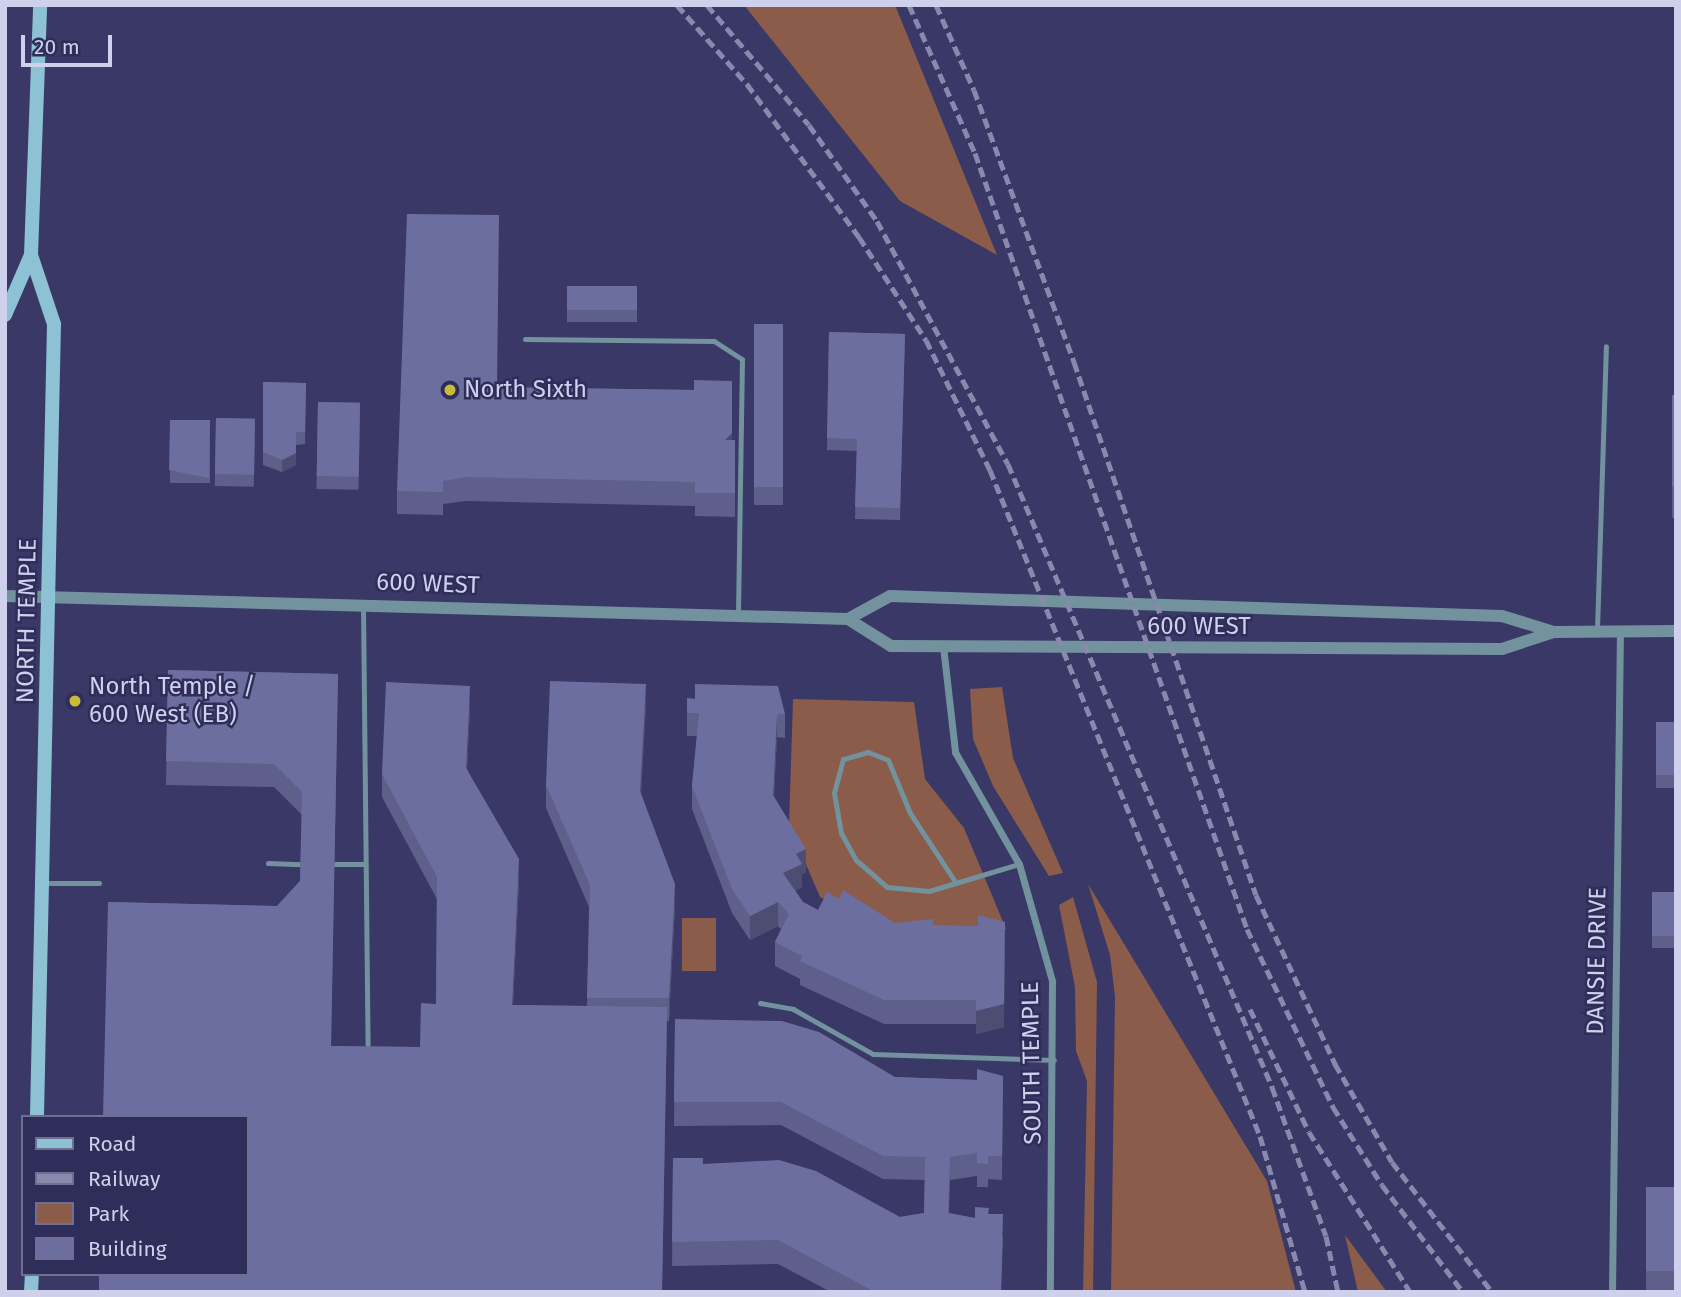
<!DOCTYPE html>
<html>
<head>
<meta charset="utf-8">
<style>
  body { margin:0 }
  #map { position:relative; width:1681px; height:1297px; overflow:hidden; background:#393866; font-family:"Fira Sans",sans-serif }
  div>[style] { position:absolute }
  [style*='--x'] { left:calc(var(--x)*1px); top:calc(var(--y)*1px); width:calc(var(--w)*1px); rotate:calc(var(--a)*1deg) }
  .green>* { inset:0; background:#8a5c49; transform-origin:0 0 }
  .service>* { height:5px; margin:-2.5px; padding:0 2.5px; transform-origin:2.5px; border-radius:2.5px; background:#72929e }
  .minor>* { height:7px; margin:-3.5px; padding:0 3.5px; transform-origin:3.5px; border-radius:3.5px; background:#72929e }
  .tertiary>* { height:12px; margin:-6px; padding:0 6px; transform-origin:6px; border-radius:6px; background:#72929e }
  .secondary>* { height:14px; margin:-7px; padding:0 7px; transform-origin:7px; border-radius:7px; background:#8dc1d4 }
  .rail>* { height:5px; margin-top:-2.5px; transform-origin:0; background:repeating-linear-gradient(90deg,#8989ae 0 10px,transparent 0 15px) }
  .wall>* { inset:0; background:#5e5f8a; transform-origin:0 0 }
  .shaded-wall>* { inset:0; background:#4c4d70 }
  .building>* { inset:0; background:#6d6ea0; transform-origin:0 0 }
  .dots>* { width:19px; height:19px; translate:-50% -50%; box-sizing:border-box; border:4px solid #2f2e5a; border-radius:50% }
  span { translate:-50% -50%; white-space:nowrap; text-align:center; line-height:1.15; -webkit-text-stroke:5px #2f2e5a; paint-order:stroke }
  .poi-label { font-size:24px; color:#ced0ec }
  .left { translate:0 -50%; text-align:left }
  .street-label { font-size:24px; color:#ced0ec }
  .frame { position:absolute; inset:0; border:7px solid #ced0ec; pointer-events:none }
  .legend { position:absolute; left:21px; top:1115px; width:228px; height:161px; box-sizing:border-box; background:#2f2e5a; border:2px solid #6f6f94; margin:0; padding:9px 12px; list-style:none; font-size:21px; color:#ced0ec }
  .legend li { display:flex; align-items:center; gap:14px; height:35px }
  .legend b { width:35px; border:2px solid #6f6f94 }
  .scale { position:absolute; left:21px; top:35px; width:91px; height:32px; box-sizing:border-box; border:4px solid #ced0ec; border-top:0; padding-left:9px; font-size:21px; line-height:24px; white-space:nowrap; color:#ced0ec; -webkit-text-stroke:5px #2f2e5a; paint-order:stroke }
</style>
</head>
<body>
<div id="map">
  <div class="green">
    <div style="clip-path:polygon(744px 5px,895px 5px,997px 255px,900px 201px)"></div>
    <div style="clip-path:polygon(1002px 687px,1013px 758px,1063px 873px,1049px 876px,993px 786px,973px 739px,970px 689px)"></div>
    <div style="clip-path:polygon(793px 699px,914px 702px,925px 779px,964px 828px,1006px 929px,901px 938px,820px 897px,789px 825px)"></div>
    <div style="clip-path:polygon(1088px 884px,1267px 1181px,1296px 1292px,1111px 1292px,1115px 997px,1110px 955px)"></div>
    <div style="clip-path:polygon(1073px 897px,1097px 982px,1093px 1292px,1083px 1292px,1087px 1081px,1076px 1051px,1075px 987px,1059px 905px)"></div>
    <div style="left:682px;top:918px;width:34px;height:53px"></div>
    <div style="clip-path:polygon(1345px 1235px,1387px 1292px,1358px 1292px)"></div>
  </div>
  <div class="service">
    <div style="--x:525;--y:339;--w:189;--a:0.6"></div>
    <div style="--x:714;--y:341;--w:33;--a:33"></div>
    <div style="--x:742;--y:359;--w:257;--a:90.9"></div>
    <div style="--x:363;--y:606;--w:446;--a:89.4"></div>
    <div style="--x:1597;--y:630;--w:284;--a:-88.2"></div>
    <div style="--x:268;--y:863;--w:33;--a:2"></div>
    <div style="--x:335;--y:864;--w:30;--a:0"></div>
    <div style="--x:45;--y:883;--w:54;--a:0"></div>
    <div style="--x:956;--y:883;--w:84;--a:-123.3"></div>
    <div style="--x:910;--y:813;--w:57;--a:-112.5"></div>
    <div style="--x:888;--y:760;--w:22;--a:-158"></div>
    <div style="--x:868;--y:752;--w:26;--a:164"></div>
    <div style="--x:843;--y:759;--w:35;--a:105"></div>
    <div style="--x:834;--y:793;--w:41;--a:80.1"></div>
    <div style="--x:841;--y:833;--w:31;--a:61"></div>
    <div style="--x:856;--y:860;--w:41;--a:41.1"></div>
    <div style="--x:887;--y:887;--w:42;--a:5.4"></div>
    <div style="--x:929;--y:891;--w:94;--a:-16.7"></div>
    <div style="--x:760;--y:1003;--w:34;--a:10"></div>
    <div style="--x:793;--y:1009;--w:92;--a:29.4"></div>
    <div style="--x:873;--y:1054;--w:181;--a:1.9"></div>
  </div>
  <div class="minor">
    <div style="--x:943;--y:646;--w:107;--a:83.5"></div>
    <div style="--x:955;--y:752;--w:129;--a:60.3"></div>
    <div style="--x:1019;--y:864;--w:122;--a:74.2"></div>
    <div style="--x:1052;--y:981;--w:311;--a:90.4"></div>
    <div style="--x:1612;--y:1292;--w:661;--a:-89.31"></div>
  </div>
  <div class="tertiary">
    <div style="--x:5;--y:596;--w:843;--a:1.56"></div>
    <div style="--x:848;--y:619;--w:51;--a:32.1"></div>
    <div style="--x:891;--y:646;--w:611;--a:0.28"></div>
    <div style="--x:1502;--y:649;--w:55;--a:-18.1"></div>
    <div style="--x:1554;--y:632;--w:122;--a:-0.5"></div>
    <div style="--x:848;--y:619;--w:48;--a:-28.7"></div>
    <div style="--x:890;--y:596;--w:612;--a:1.87"></div>
    <div style="--x:1502;--y:616;--w:54;--a:17.1"></div>
  </div>
  <div class="secondary">
    <div style="--x:31;--y:255;--w:73;--a:71.6"></div>
    <div style="--x:54;--y:324;--w:793;--a:91.23"></div>
    <div style="--x:5;--y:315;--w:65;--a:-66.6"></div>
    <div style="--x:31;--y:255;--w:250;--a:-87.9"></div>
    <div style="--x:31;--y:1292;--w:18;--a:-87"></div>
  </div>
  <div class="rail">
    <div style="--x:677;--y:5;--w:106;--a:48.5"></div>
    <div style="--x:747;--y:84;--w:190;--a:53.8"></div>
    <div style="--x:859;--y:237;--w:123;--a:57"></div>
    <div style="--x:926;--y:340;--w:145;--a:63.8"></div>
    <div style="--x:990;--y:470;--w:719;--a:67.93"></div>
    <div style="--x:1260;--y:1136;--w:162;--a:73.9"></div>
    <div style="--x:707;--y:5;--w:157;--a:49.6"></div>
    <div style="--x:809;--y:125;--w:118;--a:54.7"></div>
    <div style="--x:877;--y:221;--w:276;--a:61.7"></div>
    <div style="--x:1008;--y:464;--w:677;--a:67.03"></div>
    <div style="--x:1272;--y:1087;--w:158;--a:70.1"></div>
    <div style="--x:1326;--y:1236;--w:57;--a:77.9"></div>
    <div style="--x:909;--y:5;--w:162;--a:66"></div>
    <div style="--x:975;--y:153;--w:822;--a:70.68"></div>
    <div style="--x:1247;--y:929;--w:198;--a:64.2"></div>
    <div style="--x:1333;--y:1107;--w:92;--a:57.9"></div>
    <div style="--x:1382;--y:1185;--w:134;--a:52.9"></div>
    <div style="--x:936;--y:5;--w:93;--a:65.9"></div>
    <div style="--x:974;--y:90;--w:290;--a:69.8"></div>
    <div style="--x:1074;--y:362;--w:563;--a:71.15"></div>
    <div style="--x:1256;--y:895;--w:187;--a:64.9"></div>
    <div style="--x:1335;--y:1064;--w:113;--a:59.8"></div>
    <div style="--x:1392;--y:1162;--w:164;--a:52.4"></div>
    <div style="--x:1250;--y:1009;--w:136;--a:64.4"></div>
    <div style="--x:1309;--y:1132;--w:189;--a:57.7"></div>
  </div>
  <div class="wall">
    <div style="left:637px;top:286px;width:36px;height:70px;rotate:90deg"></div>
    <div style="left:754px;top:324px;width:29px;height:181px"></div>
    <div style="clip-path:polygon(829px 332px,905px 334px,900px 520px,855px 519px,857px 451px,827px 450px)"></div>
    <div style="clip-path:polygon(732px 381px,732px 440px,735px 440px,735px 517px,695px 516px,695px 506px,466px 501px,443px 504px,443px 515px,397px 514px,397px 491px,497px 387px,694px 390px)"></div>
    <div style="clip-path:polygon(263px 382px,306px 383px,305px 444px,296px 445px,296px 465px,282px 472px,263px 465px)"></div>
    <div style="left:1672px;top:395px;width:4px;height:123px"></div>
    <div style="left:318px;top:402px;width:42px;height:87px;rotate:1deg"></div>
    <div style="left:216px;top:418px;width:39px;height:68px;rotate:1deg"></div>
    <div style="left:170px;top:420px;width:40px;height:63px"></div>
    <div style="clip-path:polygon(168px 670px,338px 674px,331px 1046px,420px 1047px,436px 1004px,437px 899px,382px 797px,382px 774px,470px 709px,467px 769px,519px 882px,513px 1005px,587px 1006px,589px 907px,546px 808px,546px 785px,646px 707px,641px 794px,675px 907px,669px 1021px,667px 1021px,662px 1292px,108px 902px,277px 906px,300px 881px,302px 815px,274px 787px,166px 785px)"></div>
    <div style="clip-path:polygon(687px 698px,785px 714px,785px 738px,777px 737px,774px 797px,806px 872px,802px 874px,802px 887px,795px 891px,803px 902px,818px 910px,839px 899px,895px 923px,933px 925px,1004px 1027px,976px 1034px,976px 1024px,884px 1024px,800px 985px,800px 979px,775px 966px,775px 942px,781px 929px,778px 926px,750px 940px,732px 913px,692px 809px,692px 786px,697px 736px,687px 736px)"></div>
    <div style="clip-path:polygon(1676px 722px,1676px 788px,1656px 788px,1656px 775px)"></div>
    <div style="left:1676px;top:892px;width:56px;height:24px;rotate:90deg"></div>
    <div style="clip-path:polygon(675px 1019px,895px 1077px,977px 1080px,1003px 1076px,1002px 1180px,988px 1179px,988px 1187px,977px 1187px,977px 1176px,950px 1180px,949px 1213px,975px 1218px,989px 1214px,1003px 1238px,1001px 1292px,831px 1292px,778px 1264px,672px 1266px,673px 1158px,703px 1164px,900px 1217px,924px 1213px,925px 1180px,883px 1179px,781px 1125px,674px 1126px)"></div>
    <div style="left:1646px;top:1187px;width:30px;height:105px"></div>
  </div>
  <div class="shaded-wall">
    <div style="clip-path:polygon(732px 404px,732px 456px,725px 440px)"></div>
    <div style="clip-path:polygon(296px 453px,296px 465px,282px 472px,282px 460px)"></div>
    <div style="clip-path:polygon(646px 684px,646px 707px,640px 814px,640px 791px)"></div>
    <div style="clip-path:polygon(470px 686px,470px 709px,466px 791px,466px 768px)"></div>
    <div style="clip-path:polygon(777px 714px,777px 737px,773px 818px,773px 795px)"></div>
    <div style="clip-path:polygon(806px 849px,806px 872px,802px 874px,802px 887px,783px 897px,783px 873px,796px 854px)"></div>
    <div style="clip-path:polygon(519px 859px,519px 882px,512px 1028px,512px 1005px)"></div>
    <div style="clip-path:polygon(675px 884px,675px 907px,669px 1021px,669px 998px)"></div>
    <div style="clip-path:polygon(778px 902px,778px 926px,750px 940px,750px 916px)"></div>
    <div style="clip-path:polygon(1005px 945px,1004px 1027px,976px 1034px,976px 1011px)"></div>
  </div>
  <div class="building">
    <div style="clip-path:polygon(407px 214px,499px 215px,497px 387px,694px 390px,694px 380px,732px 381px,732px 433px,725px 440px,735px 440px,735px 493px,695px 493px,695px 482px,466px 477px,443px 481px,443px 492px,397px 491px)"></div>
    <div style="left:637px;top:286px;width:24px;height:70px;rotate:90deg"></div>
    <div style="left:754px;top:324px;width:29px;height:163px"></div>
    <div style="clip-path:polygon(829px 332px,905px 334px,900px 508px,855px 507px,857px 439px,827px 438px)"></div>
    <div style="clip-path:polygon(263px 382px,306px 383px,305px 432px,296px 432px,296px 453px,282px 460px,263px 452px)"></div>
    <div style="left:1672px;top:395px;width:4px;height:91px"></div>
    <div style="left:318px;top:402px;width:42px;height:74px;rotate:1deg"></div>
    <div style="left:216px;top:418px;width:39px;height:56px;rotate:1deg"></div>
    <div style="clip-path:polygon(170px 420px,210px 420px,209px 478px,169px 470px)"></div>
    <div style="clip-path:polygon(168px 670px,338px 674px,331px 1046px,420px 1047px,421px 1003px,436px 1004px,437px 877px,382px 774px,386px 682px,470px 686px,466px 768px,519px 859px,512px 1005px,667px 1007px,662px 1292px,99px 1292px,99px 1274px,247px 1274px,247px 1117px,103px 1117px,108px 902px,277px 906px,300px 881px,302px 792px,274px 764px,166px 761px)"></div>
    <div style="clip-path:polygon(550px 681px,646px 684px,640px 791px,675px 884px,669px 998px,587px 998px,590px 885px,546px 785px)"></div>
    <div style="clip-path:polygon(695px 684px,778px 686px,785px 714px,777px 714px,773px 795px,806px 849px,796px 854px,802px 864px,783px 873px,803px 902px,818px 910px,827px 892px,839px 899px,843px 890px,895px 923px,933px 919px,933px 925px,978px 926px,978px 915px,1005px 922px,1004px 1004px,976px 1011px,976px 1000px,884px 1000px,800px 961px,802px 956px,775px 942px,789px 914px,778px 902px,750px 916px,732px 889px,692px 786px,699px 713px,687px 713px,687px 698px,695px 699px)"></div>
    <div style="left:1656px;top:722px;width:20px;height:53px"></div>
    <div style="left:1676px;top:892px;width:44px;height:24px;rotate:90deg"></div>
    <div style="clip-path:polygon(675px 1019px,782px 1021px,819px 1032px,895px 1077px,977px 1080px,977px 1069px,1003px 1076px,1002px 1156px,988px 1156px,988px 1164px,977px 1163px,977px 1153px,950px 1157px,948px 1213px,975px 1218px,975px 1207px,989px 1208px,988px 1214px,1003px 1214px,1001px 1292px,875px 1292px,778px 1240px,672px 1242px,673px 1158px,703px 1158px,703px 1164px,779px 1160px,816px 1171px,900px 1217px,924px 1213px,925px 1157px,883px 1156px,781px 1102px,674px 1102px)"></div>
    <div style="left:1646px;top:1187px;width:30px;height:84px"></div>
  </div>
  <div class="dots">
    <div style="left:450px;top:390px;background:#c9bb3a"></div>
    <div style="left:75px;top:701px;background:#c9bb3a"></div>
  </div>
  <div class="poi-label">
    <span class="left" style="left:464px;top:390px">North Sixth</span>
    <span class="left" style="left:89px;top:701px">North Temple /<br>600 West (EB)</span>
  </div>
  <div class="street-label">
    <span style="left:428px;top:584px;rotate:2deg">600 WEST</span>
    <span style="left:27px;top:621px;rotate:-89deg">NORTH TEMPLE</span>
    <span style="left:1199px;top:627px">600 WEST</span>
    <span style="left:1597px;top:961px;rotate:-89deg">DANSIE DRIVE</span>
    <span style="left:1032px;top:1063px;rotate:-91deg">SOUTH TEMPLE</span>
  </div>
  <div class="frame"></div>
  <ul class="legend">
  <li><b style="height:9px;background:#8dc1d4"></b>Road</li>
  <li><b style="height:9px;background:#8989ae"></b>Railway</li>
  <li><b style="height:19px;background:#8a5c49"></b>Park</li>
  <li><b style="height:19px;background:#6d6ea0"></b>Building</li>
  </ul>
  <div class="scale">20 m</div>
</div>
</body>
</html>
